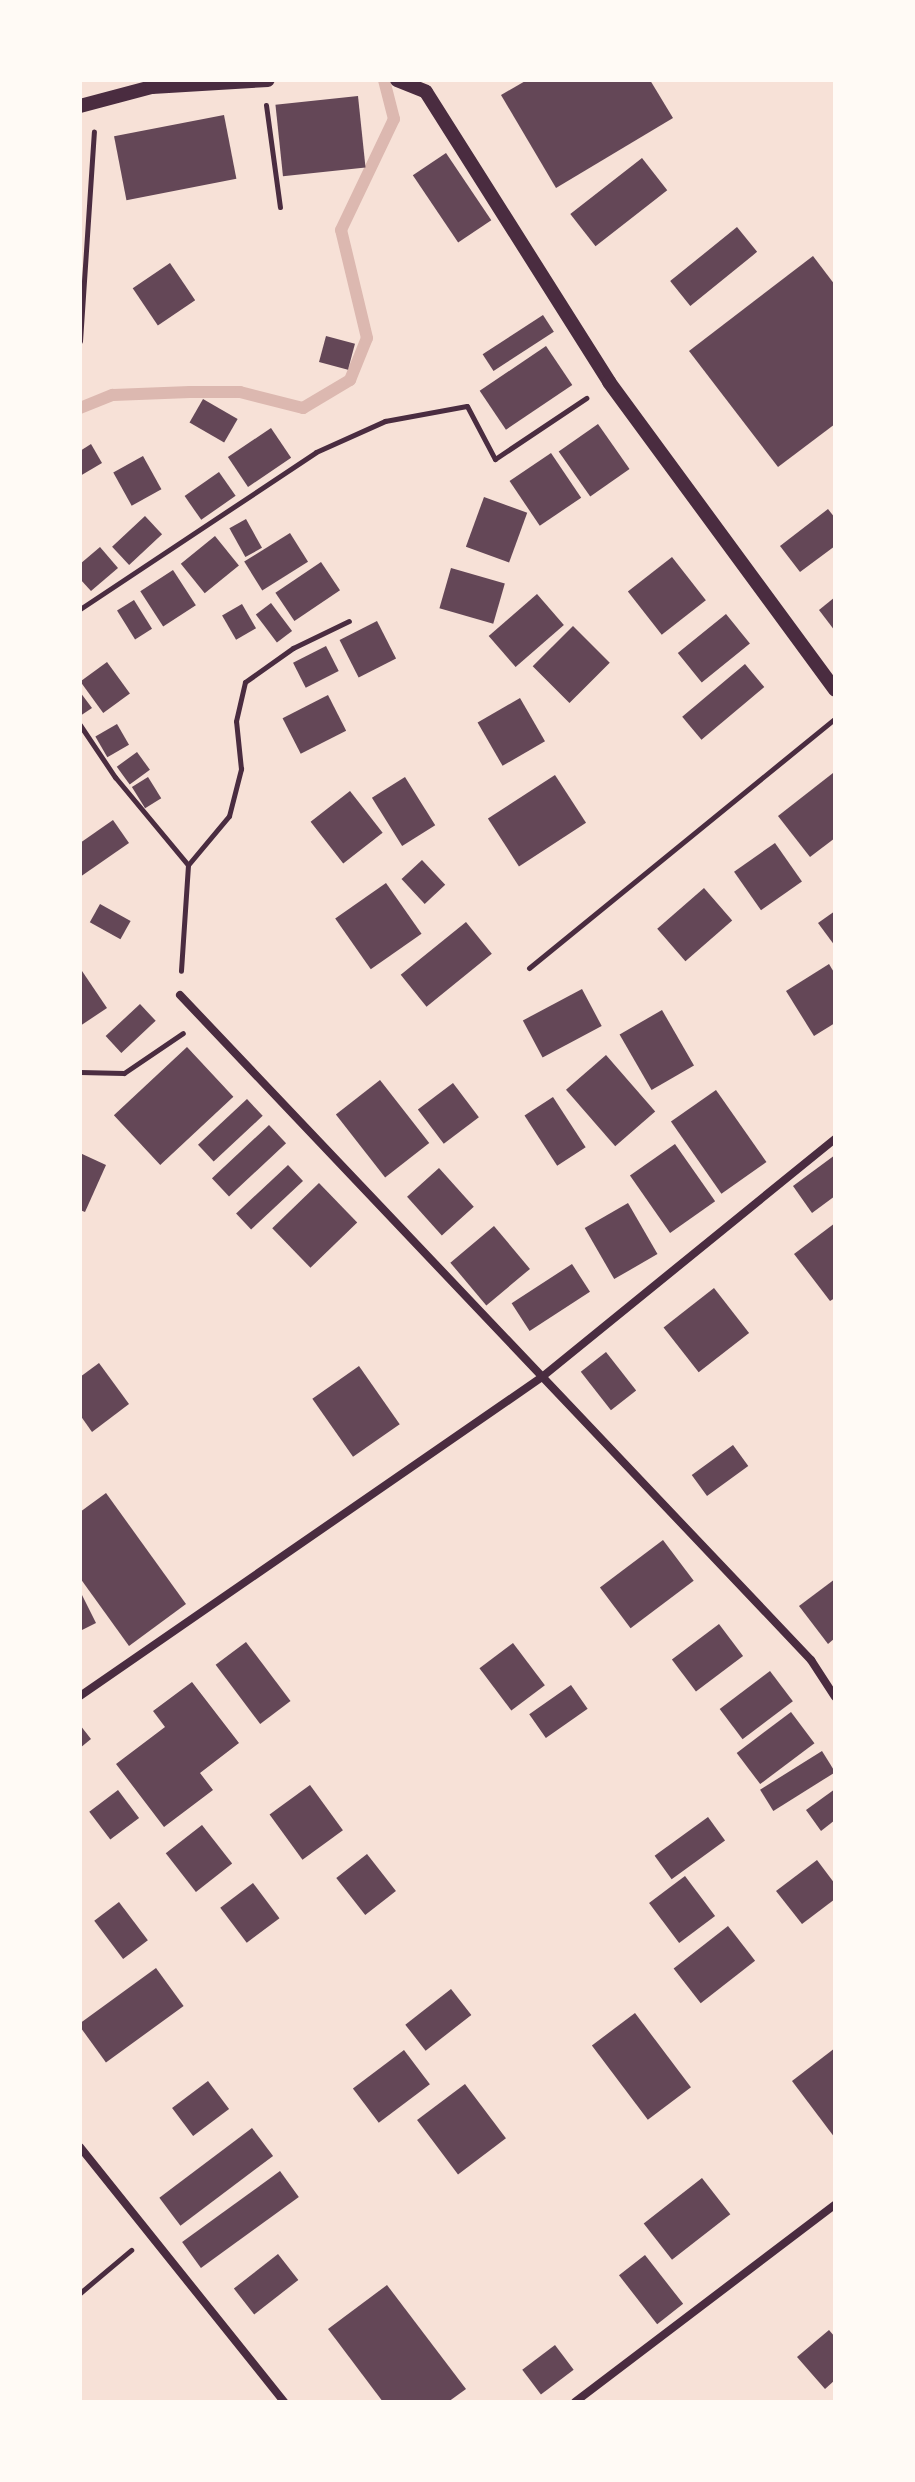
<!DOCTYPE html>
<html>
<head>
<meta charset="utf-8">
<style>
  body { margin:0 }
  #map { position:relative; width:915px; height:2482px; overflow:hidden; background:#f7e1d7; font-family:Arial,sans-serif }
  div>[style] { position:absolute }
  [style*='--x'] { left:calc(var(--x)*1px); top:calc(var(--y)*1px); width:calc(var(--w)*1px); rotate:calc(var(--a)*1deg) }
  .stream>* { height:12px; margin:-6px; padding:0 6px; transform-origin:6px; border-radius:6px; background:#dcb8b0 }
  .building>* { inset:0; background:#644757; transform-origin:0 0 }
  .path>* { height:5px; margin:-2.5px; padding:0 2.5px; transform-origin:2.5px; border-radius:2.5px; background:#4a2c40 }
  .minor>* { height:8px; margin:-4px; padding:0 4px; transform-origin:4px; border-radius:4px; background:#4a2c40 }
  .tertiary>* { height:14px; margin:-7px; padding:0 7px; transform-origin:7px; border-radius:7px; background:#4a2c40 }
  span { translate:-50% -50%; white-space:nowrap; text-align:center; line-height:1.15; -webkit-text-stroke:6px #fffaf5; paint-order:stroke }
  .frame { position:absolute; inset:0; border:82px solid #fffaf5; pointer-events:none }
</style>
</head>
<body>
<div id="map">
  <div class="stream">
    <div style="--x:80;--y:408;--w:35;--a:-22"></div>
    <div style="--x:113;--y:395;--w:77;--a:-2.2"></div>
    <div style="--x:190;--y:392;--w:50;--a:0"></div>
    <div style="--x:240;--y:392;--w:65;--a:14.3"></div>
    <div style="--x:303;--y:408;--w:55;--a:-30.8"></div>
    <div style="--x:350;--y:380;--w:45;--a:-68"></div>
    <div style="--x:367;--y:338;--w:111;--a:-103.5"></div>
    <div style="--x:341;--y:230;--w:123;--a:-64.5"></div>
    <div style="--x:394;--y:119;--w:40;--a:-104.4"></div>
  </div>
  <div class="building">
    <div style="clip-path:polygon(527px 80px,650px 80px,673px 118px,556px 188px,501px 95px)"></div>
    <div style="left:358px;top:96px;width:72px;height:83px;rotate:84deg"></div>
    <div style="left:224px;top:115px;width:65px;height:112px;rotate:79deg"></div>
    <div style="left:446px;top:153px;width:81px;height:40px;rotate:56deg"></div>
    <div style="left:642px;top:158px;width:41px;height:91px;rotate:52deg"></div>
    <div style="left:737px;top:227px;width:32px;height:86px;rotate:51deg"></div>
    <div style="clip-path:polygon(813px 256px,835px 285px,835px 424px,778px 467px,689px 351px)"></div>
    <div style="left:170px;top:263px;width:45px;height:45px;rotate:56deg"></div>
    <div style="left:543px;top:315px;width:20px;height:72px;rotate:57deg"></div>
    <div style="left:326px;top:336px;width:30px;height:27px;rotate:15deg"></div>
    <div style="left:546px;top:346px;width:47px;height:80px;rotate:56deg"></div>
    <div style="left:203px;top:399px;width:40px;height:27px;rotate:30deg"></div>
    <div style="left:598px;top:424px;width:55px;height:48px;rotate:55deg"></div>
    <div style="left:271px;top:428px;width:36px;height:52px;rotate:56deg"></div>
    <div style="clip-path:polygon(91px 444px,102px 463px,80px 476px,80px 451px)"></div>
    <div style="left:551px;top:453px;width:54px;height:50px;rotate:56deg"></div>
    <div style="left:143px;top:456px;width:38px;height:34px;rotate:61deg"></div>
    <div style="left:219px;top:472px;width:29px;height:42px;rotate:55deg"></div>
    <div style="left:484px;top:497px;width:46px;height:53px;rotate:20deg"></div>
    <div style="clip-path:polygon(828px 509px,835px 518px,835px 546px,800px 572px,780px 546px)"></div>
    <div style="left:145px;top:516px;width:25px;height:45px;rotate:47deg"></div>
    <div style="left:246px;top:519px;width:33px;height:19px;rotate:61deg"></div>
    <div style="left:290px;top:533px;width:34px;height:54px;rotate:58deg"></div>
    <div style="left:215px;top:536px;width:38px;height:44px;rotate:51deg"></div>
    <div style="clip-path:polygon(100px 547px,118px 568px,91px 591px,80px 579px,80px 564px)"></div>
    <div style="left:672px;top:557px;width:55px;height:56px;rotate:52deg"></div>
    <div style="left:321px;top:562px;width:34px;height:55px;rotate:56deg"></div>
    <div style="left:451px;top:568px;width:56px;height:42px;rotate:16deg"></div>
    <div style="left:173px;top:570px;width:42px;height:39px;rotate:57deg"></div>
    <div style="left:537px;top:594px;width:41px;height:64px;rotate:49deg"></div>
    <div style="clip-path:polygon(835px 597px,835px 631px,819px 610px)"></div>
    <div style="left:134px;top:600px;width:34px;height:20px;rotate:58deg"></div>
    <div style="left:271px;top:603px;width:35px;height:19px;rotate:53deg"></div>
    <div style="left:242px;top:604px;width:28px;height:23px;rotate:60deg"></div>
    <div style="left:726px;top:614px;width:38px;height:62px;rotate:51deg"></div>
    <div style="left:377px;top:621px;width:42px;height:42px;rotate:63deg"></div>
    <div style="left:573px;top:626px;width:52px;height:57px;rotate:45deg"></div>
    <div style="left:326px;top:646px;width:28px;height:37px;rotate:63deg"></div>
    <div style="left:107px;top:662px;width:39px;height:33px;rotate:54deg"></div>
    <div style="left:745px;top:664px;width:30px;height:82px;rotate:50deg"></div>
    <div style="clip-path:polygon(80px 692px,92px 708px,80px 716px)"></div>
    <div style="left:328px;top:695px;width:40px;height:51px;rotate:63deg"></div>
    <div style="left:520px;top:698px;width:50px;height:49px;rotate:60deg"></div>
    <div style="left:117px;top:724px;width:24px;height:25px;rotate:60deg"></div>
    <div style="left:137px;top:752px;width:22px;height:25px;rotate:54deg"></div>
    <div style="clip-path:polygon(833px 773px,835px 838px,810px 857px,778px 816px)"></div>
    <div style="left:555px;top:775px;width:57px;height:80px;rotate:57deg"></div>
    <div style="left:148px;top:777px;width:25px;height:19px;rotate:58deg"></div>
    <div style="left:405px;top:777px;width:57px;height:39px;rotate:58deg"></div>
    <div style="left:350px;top:791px;width:53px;height:50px;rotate:52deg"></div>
    <div style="clip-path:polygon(113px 820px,129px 843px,80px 877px,80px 843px)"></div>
    <div style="left:775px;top:843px;width:47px;height:50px;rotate:55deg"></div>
    <div style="left:422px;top:860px;width:34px;height:28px;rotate:47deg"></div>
    <div style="left:386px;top:883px;width:62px;height:62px;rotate:55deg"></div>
    <div style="left:704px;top:888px;width:43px;height:62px;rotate:49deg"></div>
    <div style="left:100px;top:904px;width:35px;height:21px;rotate:29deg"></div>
    <div style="clip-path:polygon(835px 911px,835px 946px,818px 923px)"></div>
    <div style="left:466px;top:922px;width:41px;height:84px;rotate:51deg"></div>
    <div style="clip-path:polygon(829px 964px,835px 974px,835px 1023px,814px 1036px,786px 991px)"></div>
    <div style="clip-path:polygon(80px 968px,107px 1008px,80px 1026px)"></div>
    <div style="left:582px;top:989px;width:42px;height:67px;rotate:62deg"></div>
    <div style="left:140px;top:1004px;width:23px;height:47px;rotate:47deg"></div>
    <div style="left:662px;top:1010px;width:64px;height:49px;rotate:60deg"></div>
    <div style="left:187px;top:1047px;width:68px;height:100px;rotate:47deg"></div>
    <div style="left:606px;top:1055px;width:75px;height:53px;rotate:49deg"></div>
    <div style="left:380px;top:1080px;width:80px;height:56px;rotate:52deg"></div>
    <div style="left:453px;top:1083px;width:43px;height:44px;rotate:53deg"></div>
    <div style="left:716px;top:1090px;width:88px;height:55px;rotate:55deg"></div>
    <div style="left:553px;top:1097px;width:60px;height:34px;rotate:57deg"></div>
    <div style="left:247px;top:1099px;width:23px;height:67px;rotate:47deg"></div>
    <div style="left:269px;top:1125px;width:25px;height:78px;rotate:47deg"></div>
    <div style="left:675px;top:1144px;width:70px;height:55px;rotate:55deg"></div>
    <div style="clip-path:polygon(80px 1153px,106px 1165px,85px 1212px,80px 1210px)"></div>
    <div style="clip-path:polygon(835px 1155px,835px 1196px,812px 1213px,793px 1186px)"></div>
    <div style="left:288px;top:1165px;width:22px;height:71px;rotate:47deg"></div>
    <div style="left:439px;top:1168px;width:52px;height:43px;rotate:48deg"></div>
    <div style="left:319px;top:1183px;width:55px;height:65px;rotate:46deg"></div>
    <div style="left:628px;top:1203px;width:59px;height:50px;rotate:60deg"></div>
    <div style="clip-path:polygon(835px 1223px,835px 1298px,830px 1301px,794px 1254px)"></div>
    <div style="left:494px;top:1226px;width:56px;height:57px;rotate:50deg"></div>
    <div style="left:572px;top:1264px;width:33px;height:72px;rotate:57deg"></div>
    <div style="left:714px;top:1288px;width:57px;height:64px;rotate:52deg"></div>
    <div style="left:606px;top:1352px;width:49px;height:32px;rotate:52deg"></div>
    <div style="clip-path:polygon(99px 1363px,129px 1404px,92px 1432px,80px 1415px,80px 1377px)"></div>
    <div style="left:359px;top:1366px;width:71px;height:57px;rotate:55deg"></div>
    <div style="left:733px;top:1445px;width:26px;height:51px;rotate:54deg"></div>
    <div style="clip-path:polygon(106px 1493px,186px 1604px,129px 1646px,80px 1578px,80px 1512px)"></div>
    <div style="left:663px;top:1540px;width:51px;height:79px;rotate:53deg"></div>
    <div style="clip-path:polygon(835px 1579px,835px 1638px,828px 1644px,799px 1606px)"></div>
    <div style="clip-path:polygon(80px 1591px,96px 1623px,80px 1631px)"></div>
    <div style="left:719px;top:1624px;width:40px;height:59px;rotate:53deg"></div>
    <div style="left:246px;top:1642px;width:74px;height:38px;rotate:53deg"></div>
    <div style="left:513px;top:1643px;width:53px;height:42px;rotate:53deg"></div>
    <div style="left:770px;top:1671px;width:38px;height:63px;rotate:53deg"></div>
    <div style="clip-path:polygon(192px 1682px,239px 1743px,200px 1773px,213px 1790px,164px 1827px,116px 1764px,165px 1727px,153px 1711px)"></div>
    <div style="left:571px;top:1685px;width:29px;height:51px;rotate:55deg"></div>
    <div style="left:791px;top:1712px;width:39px;height:68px;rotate:53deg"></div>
    <div style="clip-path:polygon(80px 1725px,91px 1739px,80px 1748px)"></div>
    <div style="left:822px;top:1751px;width:25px;height:73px;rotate:58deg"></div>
    <div style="left:310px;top:1785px;width:56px;height:50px;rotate:54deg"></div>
    <div style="clip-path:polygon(835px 1789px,835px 1820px,821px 1831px,806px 1810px)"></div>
    <div style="left:118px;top:1790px;width:35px;height:36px;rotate:53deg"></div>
    <div style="left:708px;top:1817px;width:29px;height:66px;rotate:54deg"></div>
    <div style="left:202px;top:1825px;width:49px;height:46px;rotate:52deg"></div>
    <div style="left:367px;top:1854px;width:47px;height:39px;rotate:52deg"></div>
    <div style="clip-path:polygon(817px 1860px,835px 1884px,835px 1899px,802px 1924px,776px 1891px)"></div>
    <div style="left:685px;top:1876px;width:50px;height:45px;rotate:53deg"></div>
    <div style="left:253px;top:1883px;width:44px;height:41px;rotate:53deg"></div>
    <div style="left:119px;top:1902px;width:48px;height:31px;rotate:53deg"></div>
    <div style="left:728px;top:1926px;width:44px;height:69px;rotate:52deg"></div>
    <div style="left:156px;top:1968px;width:47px;height:96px;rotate:54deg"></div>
    <div style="left:451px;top:1989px;width:33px;height:58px;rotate:52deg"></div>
    <div style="left:635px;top:2013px;width:93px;height:54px;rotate:53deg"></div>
    <div style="clip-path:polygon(835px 2048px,835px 2138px,792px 2081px)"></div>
    <div style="left:404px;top:2050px;width:43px;height:64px;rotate:53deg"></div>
    <div style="left:208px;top:2081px;width:35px;height:45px;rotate:53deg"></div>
    <div style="left:465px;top:2084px;width:68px;height:60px;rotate:53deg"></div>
    <div style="left:252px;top:2128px;width:35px;height:116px;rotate:53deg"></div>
    <div style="left:280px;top:2171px;width:32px;height:121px;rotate:54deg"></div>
    <div style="left:702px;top:2178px;width:46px;height:74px;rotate:52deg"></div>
    <div style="left:278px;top:2254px;width:33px;height:56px;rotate:52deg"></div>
    <div style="left:645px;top:2255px;width:62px;height:33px;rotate:52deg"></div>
    <div style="clip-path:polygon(387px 2285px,466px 2389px,448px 2402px,383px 2402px,328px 2329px)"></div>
    <div style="clip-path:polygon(829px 2330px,835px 2337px,835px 2380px,825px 2389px,797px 2357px)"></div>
    <div style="left:555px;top:2345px;width:31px;height:41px;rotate:53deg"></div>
  </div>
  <div class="path">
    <div style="--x:266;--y:105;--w:103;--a:82.2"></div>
    <div style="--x:80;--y:341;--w:210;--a:-86.2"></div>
    <div style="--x:80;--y:609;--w:283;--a:-33.6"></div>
    <div style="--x:316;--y:452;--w:76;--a:-24.2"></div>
    <div style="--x:385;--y:421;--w:83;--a:-10.4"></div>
    <div style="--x:467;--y:406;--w:60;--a:62.2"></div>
    <div style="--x:495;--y:459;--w:110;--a:-33.8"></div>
    <div style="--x:80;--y:725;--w:63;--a:56.1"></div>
    <div style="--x:115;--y:777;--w:114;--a:50.3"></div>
    <div style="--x:188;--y:865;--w:106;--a:93.8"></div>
    <div style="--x:188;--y:865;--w:64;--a:-50.1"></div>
    <div style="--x:229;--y:816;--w:49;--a:-75.7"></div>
    <div style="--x:241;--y:769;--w:48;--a:-95.9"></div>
    <div style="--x:236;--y:721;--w:40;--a:-77"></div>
    <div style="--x:245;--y:682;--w:59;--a:-35.3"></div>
    <div style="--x:293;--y:648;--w:62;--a:-25.7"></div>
    <div style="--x:529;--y:968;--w:395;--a:-39.2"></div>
    <div style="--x:80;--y:1072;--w:44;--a:1.3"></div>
    <div style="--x:124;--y:1073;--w:71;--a:-34.1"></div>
    <div style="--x:80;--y:2293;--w:67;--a:-40.1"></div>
  </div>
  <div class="minor">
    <div style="--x:180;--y:995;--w:917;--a:46.5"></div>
    <div style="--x:811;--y:1660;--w:44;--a:57"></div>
    <div style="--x:80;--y:1696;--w:561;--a:-34.62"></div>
    <div style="--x:542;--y:1377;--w:377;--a:-39.1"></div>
    <div style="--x:80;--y:2147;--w:327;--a:51.3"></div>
    <div style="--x:575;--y:2402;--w:326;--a:-37.2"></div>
  </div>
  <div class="tertiary">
    <div style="--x:397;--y:80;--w:31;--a:22"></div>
    <div style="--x:426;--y:92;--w:343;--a:57.7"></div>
    <div style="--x:609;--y:382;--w:382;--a:53.7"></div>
    <div style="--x:80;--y:106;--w:74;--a:-14.8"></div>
    <div style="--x:152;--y:87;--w:116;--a:-3.5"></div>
  </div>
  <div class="frame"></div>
</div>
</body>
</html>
